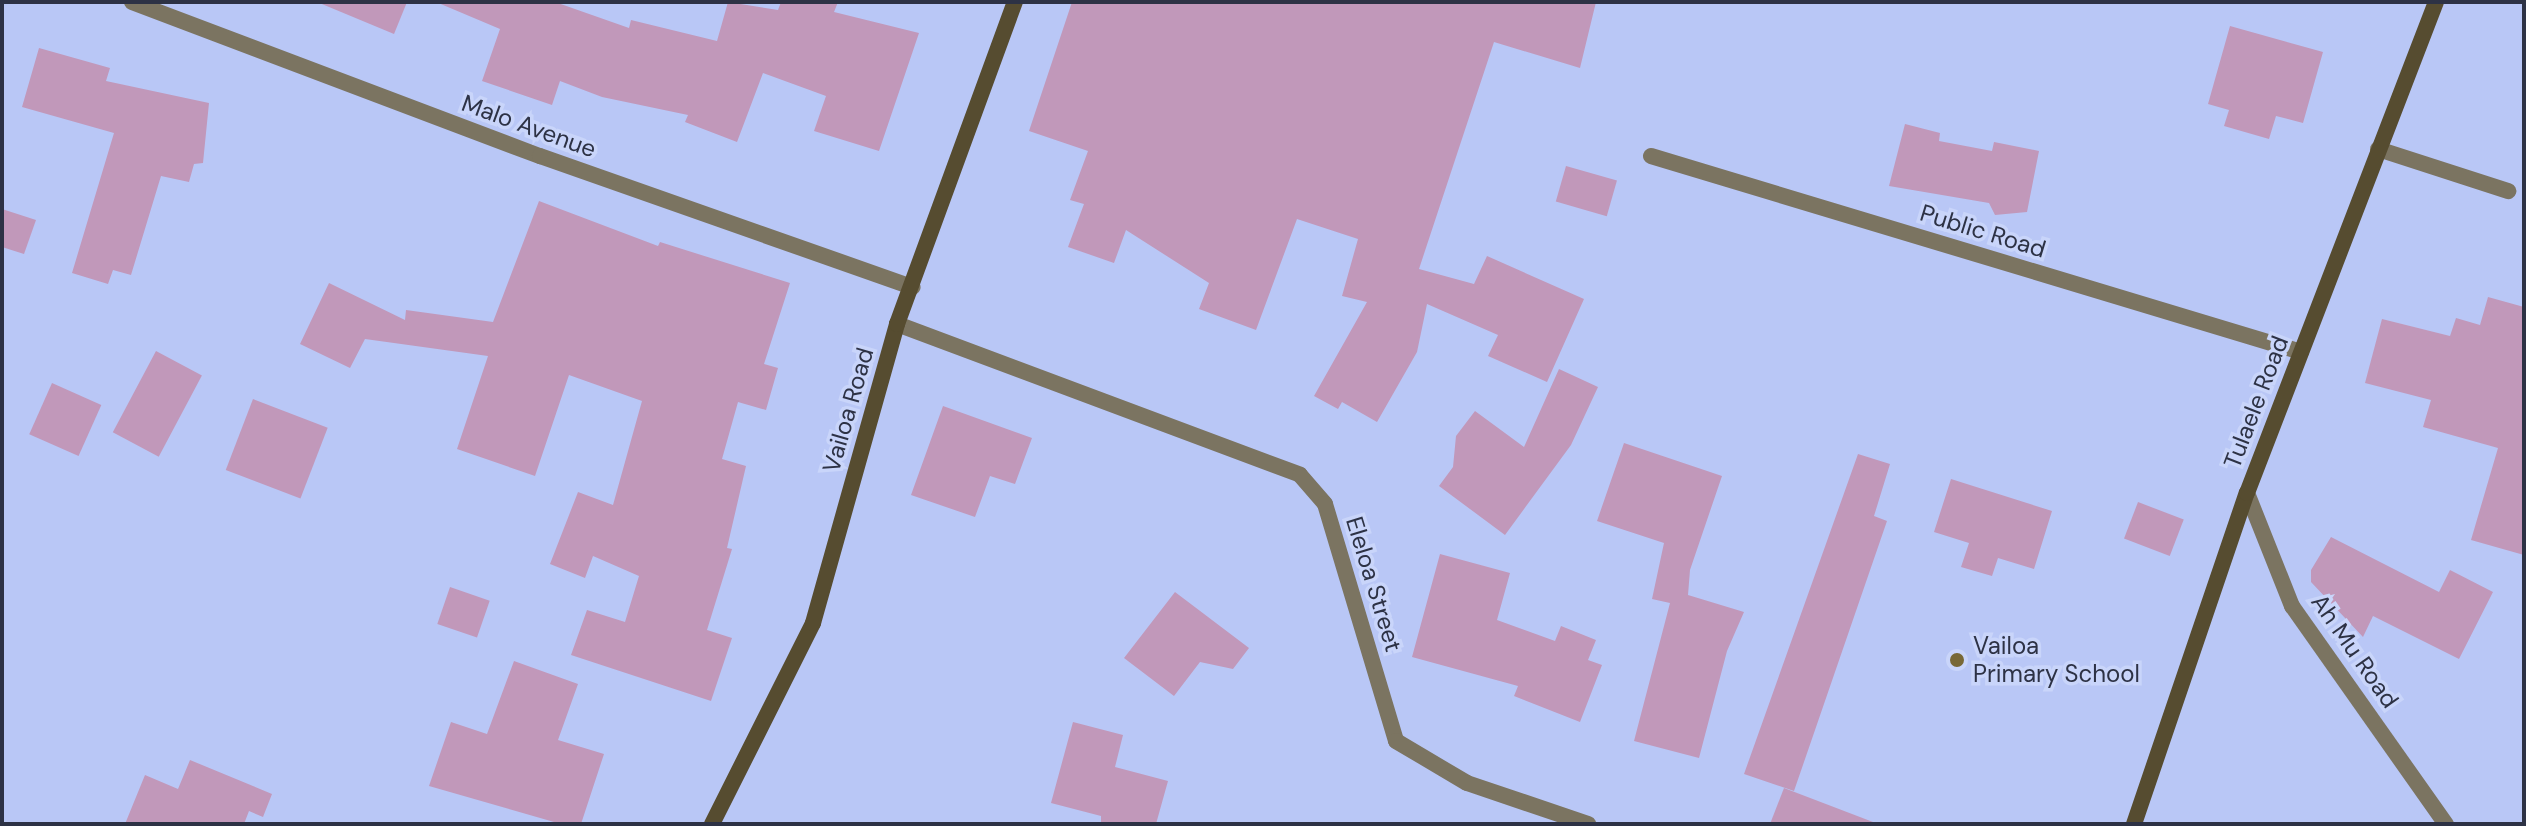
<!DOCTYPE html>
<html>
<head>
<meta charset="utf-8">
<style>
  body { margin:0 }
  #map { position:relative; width:2526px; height:826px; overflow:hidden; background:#b9c7f6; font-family:"DM Sans",sans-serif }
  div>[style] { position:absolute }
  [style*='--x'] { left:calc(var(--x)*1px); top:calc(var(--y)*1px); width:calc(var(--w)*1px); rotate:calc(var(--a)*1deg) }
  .building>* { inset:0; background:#c198ba; transform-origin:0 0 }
  .street>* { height:16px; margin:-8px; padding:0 8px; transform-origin:8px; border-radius:8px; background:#7b7461 }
  .secondary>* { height:16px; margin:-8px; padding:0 8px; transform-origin:8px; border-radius:8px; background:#564c30 }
  .dots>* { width:22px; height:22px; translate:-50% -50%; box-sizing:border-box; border:4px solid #c9d5fa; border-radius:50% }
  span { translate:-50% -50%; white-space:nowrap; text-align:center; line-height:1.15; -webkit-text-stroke:7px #c9d5fa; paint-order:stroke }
  .street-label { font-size:24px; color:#2d3245 }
  .poi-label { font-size:24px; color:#2d3245 }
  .left { translate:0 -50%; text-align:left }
  .frame { position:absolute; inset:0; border:4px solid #2d3245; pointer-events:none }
</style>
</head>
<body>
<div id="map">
  <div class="building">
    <div style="clip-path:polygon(317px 2px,407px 2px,394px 34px)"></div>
    <div style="clip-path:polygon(436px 2px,555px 2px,629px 28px,631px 20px,717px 41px,728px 2px,778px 10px,781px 2px,838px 2px,834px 12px,919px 33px,879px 151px,814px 131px,826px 96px,763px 73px,737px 142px,685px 122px,688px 115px,602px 97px,560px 81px,552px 105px,482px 81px,500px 29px)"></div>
    <div style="clip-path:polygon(1072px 2px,1596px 2px,1580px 68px,1494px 42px,1419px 269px,1474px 284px,1487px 256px,1584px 299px,1547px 382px,1488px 356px,1498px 335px,1427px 304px,1417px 352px,1377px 422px,1342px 402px,1338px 409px,1314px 396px,1367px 302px,1342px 296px,1358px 239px,1297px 219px,1256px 330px,1199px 309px,1209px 283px,1126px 230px,1114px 263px,1068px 247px,1084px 204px,1070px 200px,1088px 151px,1029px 131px)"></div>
    <div style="clip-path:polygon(2230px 26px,2323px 52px,2303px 123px,2276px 116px,2269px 139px,2224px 126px,2229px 110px,2208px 104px)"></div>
    <div style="clip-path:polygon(39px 48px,110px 68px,106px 81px,209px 103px,203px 163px,194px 164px,189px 182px,161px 176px,131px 275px,113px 270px,108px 284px,72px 273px,114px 133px,22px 107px)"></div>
    <div style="clip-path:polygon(1905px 124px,1940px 133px,1939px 141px,1992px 151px,1994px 142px,2039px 151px,2027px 212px,1995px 215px,1989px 203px,1889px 186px)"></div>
    <div style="left:1566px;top:166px;width:53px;height:37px;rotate:16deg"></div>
    <div style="clip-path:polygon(539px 201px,658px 246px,660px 242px,790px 283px,764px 364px,778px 368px,766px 410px,738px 402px,722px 459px,746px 466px,727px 548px,732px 549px,707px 630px,732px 638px,711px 701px,571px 655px,587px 610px,625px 622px,639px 576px,593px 556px,585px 578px,550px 564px,578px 492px,613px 505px,642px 401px,569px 375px,535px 476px,457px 449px,488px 356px,365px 339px,350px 368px,300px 344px,329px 283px,405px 320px,406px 310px,493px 322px)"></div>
    <div style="clip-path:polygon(2px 209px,36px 220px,24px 254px,2px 247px)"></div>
    <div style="clip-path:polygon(2488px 297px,2524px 307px,2524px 555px,2471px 540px,2498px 448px,2423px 427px,2431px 400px,2365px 383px,2382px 319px,2450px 336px,2456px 318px,2480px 325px)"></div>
    <div style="left:156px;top:351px;width:52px;height:92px;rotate:28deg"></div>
    <div style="clip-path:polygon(1559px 369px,1598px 387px,1571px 445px,1505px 535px,1439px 486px,1453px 467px,1456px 436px,1475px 411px,1524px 447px)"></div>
    <div style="left:52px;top:383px;width:54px;height:56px;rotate:24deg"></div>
    <div style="left:253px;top:399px;width:80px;height:76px;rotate:21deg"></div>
    <div style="clip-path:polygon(943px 406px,1032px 438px,1015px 484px,990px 476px,975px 517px,911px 495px)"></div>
    <div style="clip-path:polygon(1624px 443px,1722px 476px,1690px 570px,1688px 595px,1744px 612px,1727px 651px,1699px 758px,1634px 741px,1670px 603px,1652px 599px,1664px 543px,1597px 521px)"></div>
    <div style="clip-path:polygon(1858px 454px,1890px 464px,1874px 516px,1887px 521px,1794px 791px,1744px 774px)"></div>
    <div style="clip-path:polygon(1951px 479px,2052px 511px,2034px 569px,1998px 558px,1992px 576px,1961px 567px,1969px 543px,1934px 532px)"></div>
    <div style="left:2138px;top:502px;width:49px;height:39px;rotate:21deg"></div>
    <div style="clip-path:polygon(2331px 537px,2439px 592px,2450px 570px,2493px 592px,2459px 659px,2373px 616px,2363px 637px,2311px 582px,2311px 570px)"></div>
    <div style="clip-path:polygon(1440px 554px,1510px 573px,1497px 620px,1555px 641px,1561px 626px,1596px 640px,1588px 660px,1602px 665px,1580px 722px,1514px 696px,1518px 686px,1412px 657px)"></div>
    <div style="left:450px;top:587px;width:42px;height:39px;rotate:19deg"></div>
    <div style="clip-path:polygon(1175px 592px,1249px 648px,1233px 669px,1200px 662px,1174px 696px,1124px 658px)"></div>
    <div style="clip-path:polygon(514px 661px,578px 684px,558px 740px,604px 754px,581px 824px,561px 824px,429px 786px,451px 722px,487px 734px)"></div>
    <div style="clip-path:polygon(1073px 722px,1123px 735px,1115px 767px,1168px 781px,1156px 824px,1101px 824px,1101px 816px,1051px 803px)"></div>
    <div style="clip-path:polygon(190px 760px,272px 794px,263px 817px,249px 811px,244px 824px,125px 824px,145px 775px,178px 789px)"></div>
    <div style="clip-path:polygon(1784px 788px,1873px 822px,1872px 824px,1770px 824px)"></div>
  </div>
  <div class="street">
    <div style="--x:132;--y:2;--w:436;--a:20.7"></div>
    <div style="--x:540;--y:156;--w:395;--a:19.4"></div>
    <div style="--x:2378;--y:149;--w:137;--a:17.9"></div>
    <div style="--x:1651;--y:156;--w:679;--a:16.78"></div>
    <div style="--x:897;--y:324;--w:430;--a:20.5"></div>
    <div style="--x:1300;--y:475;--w:38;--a:49"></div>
    <div style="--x:1325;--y:504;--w:247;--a:73.3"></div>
    <div style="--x:1396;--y:741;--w:82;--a:30.6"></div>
    <div style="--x:1467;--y:783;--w:128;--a:18.7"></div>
    <div style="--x:2247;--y:493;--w:122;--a:68.3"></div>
    <div style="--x:2292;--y:606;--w:267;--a:54.8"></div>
  </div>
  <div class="secondary">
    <div style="--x:712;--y:824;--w:225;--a:-63.3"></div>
    <div style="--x:813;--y:623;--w:311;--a:-74.3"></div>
    <div style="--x:897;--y:324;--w:343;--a:-69.9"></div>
    <div style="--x:2134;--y:824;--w:350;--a:-71.2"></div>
    <div style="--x:2247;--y:493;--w:526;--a:-68.95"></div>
  </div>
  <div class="dots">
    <div style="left:1957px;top:660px;background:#786836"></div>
  </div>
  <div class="street-label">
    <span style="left:529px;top:126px;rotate:20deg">Malo Avenue</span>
    <span style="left:1983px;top:231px;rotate:17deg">Public Road</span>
    <span style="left:2256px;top:402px;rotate:-69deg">Tulaele Road</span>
    <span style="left:848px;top:410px;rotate:-74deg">Vailoa Road</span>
    <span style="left:1374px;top:584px;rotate:73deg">Eleloa Street</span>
    <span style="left:2355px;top:651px;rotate:55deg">Ah Mu Road</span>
  </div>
  <div class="poi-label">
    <span class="left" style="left:1973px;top:660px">Vailoa<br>Primary School</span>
  </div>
  <div class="frame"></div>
</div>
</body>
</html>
